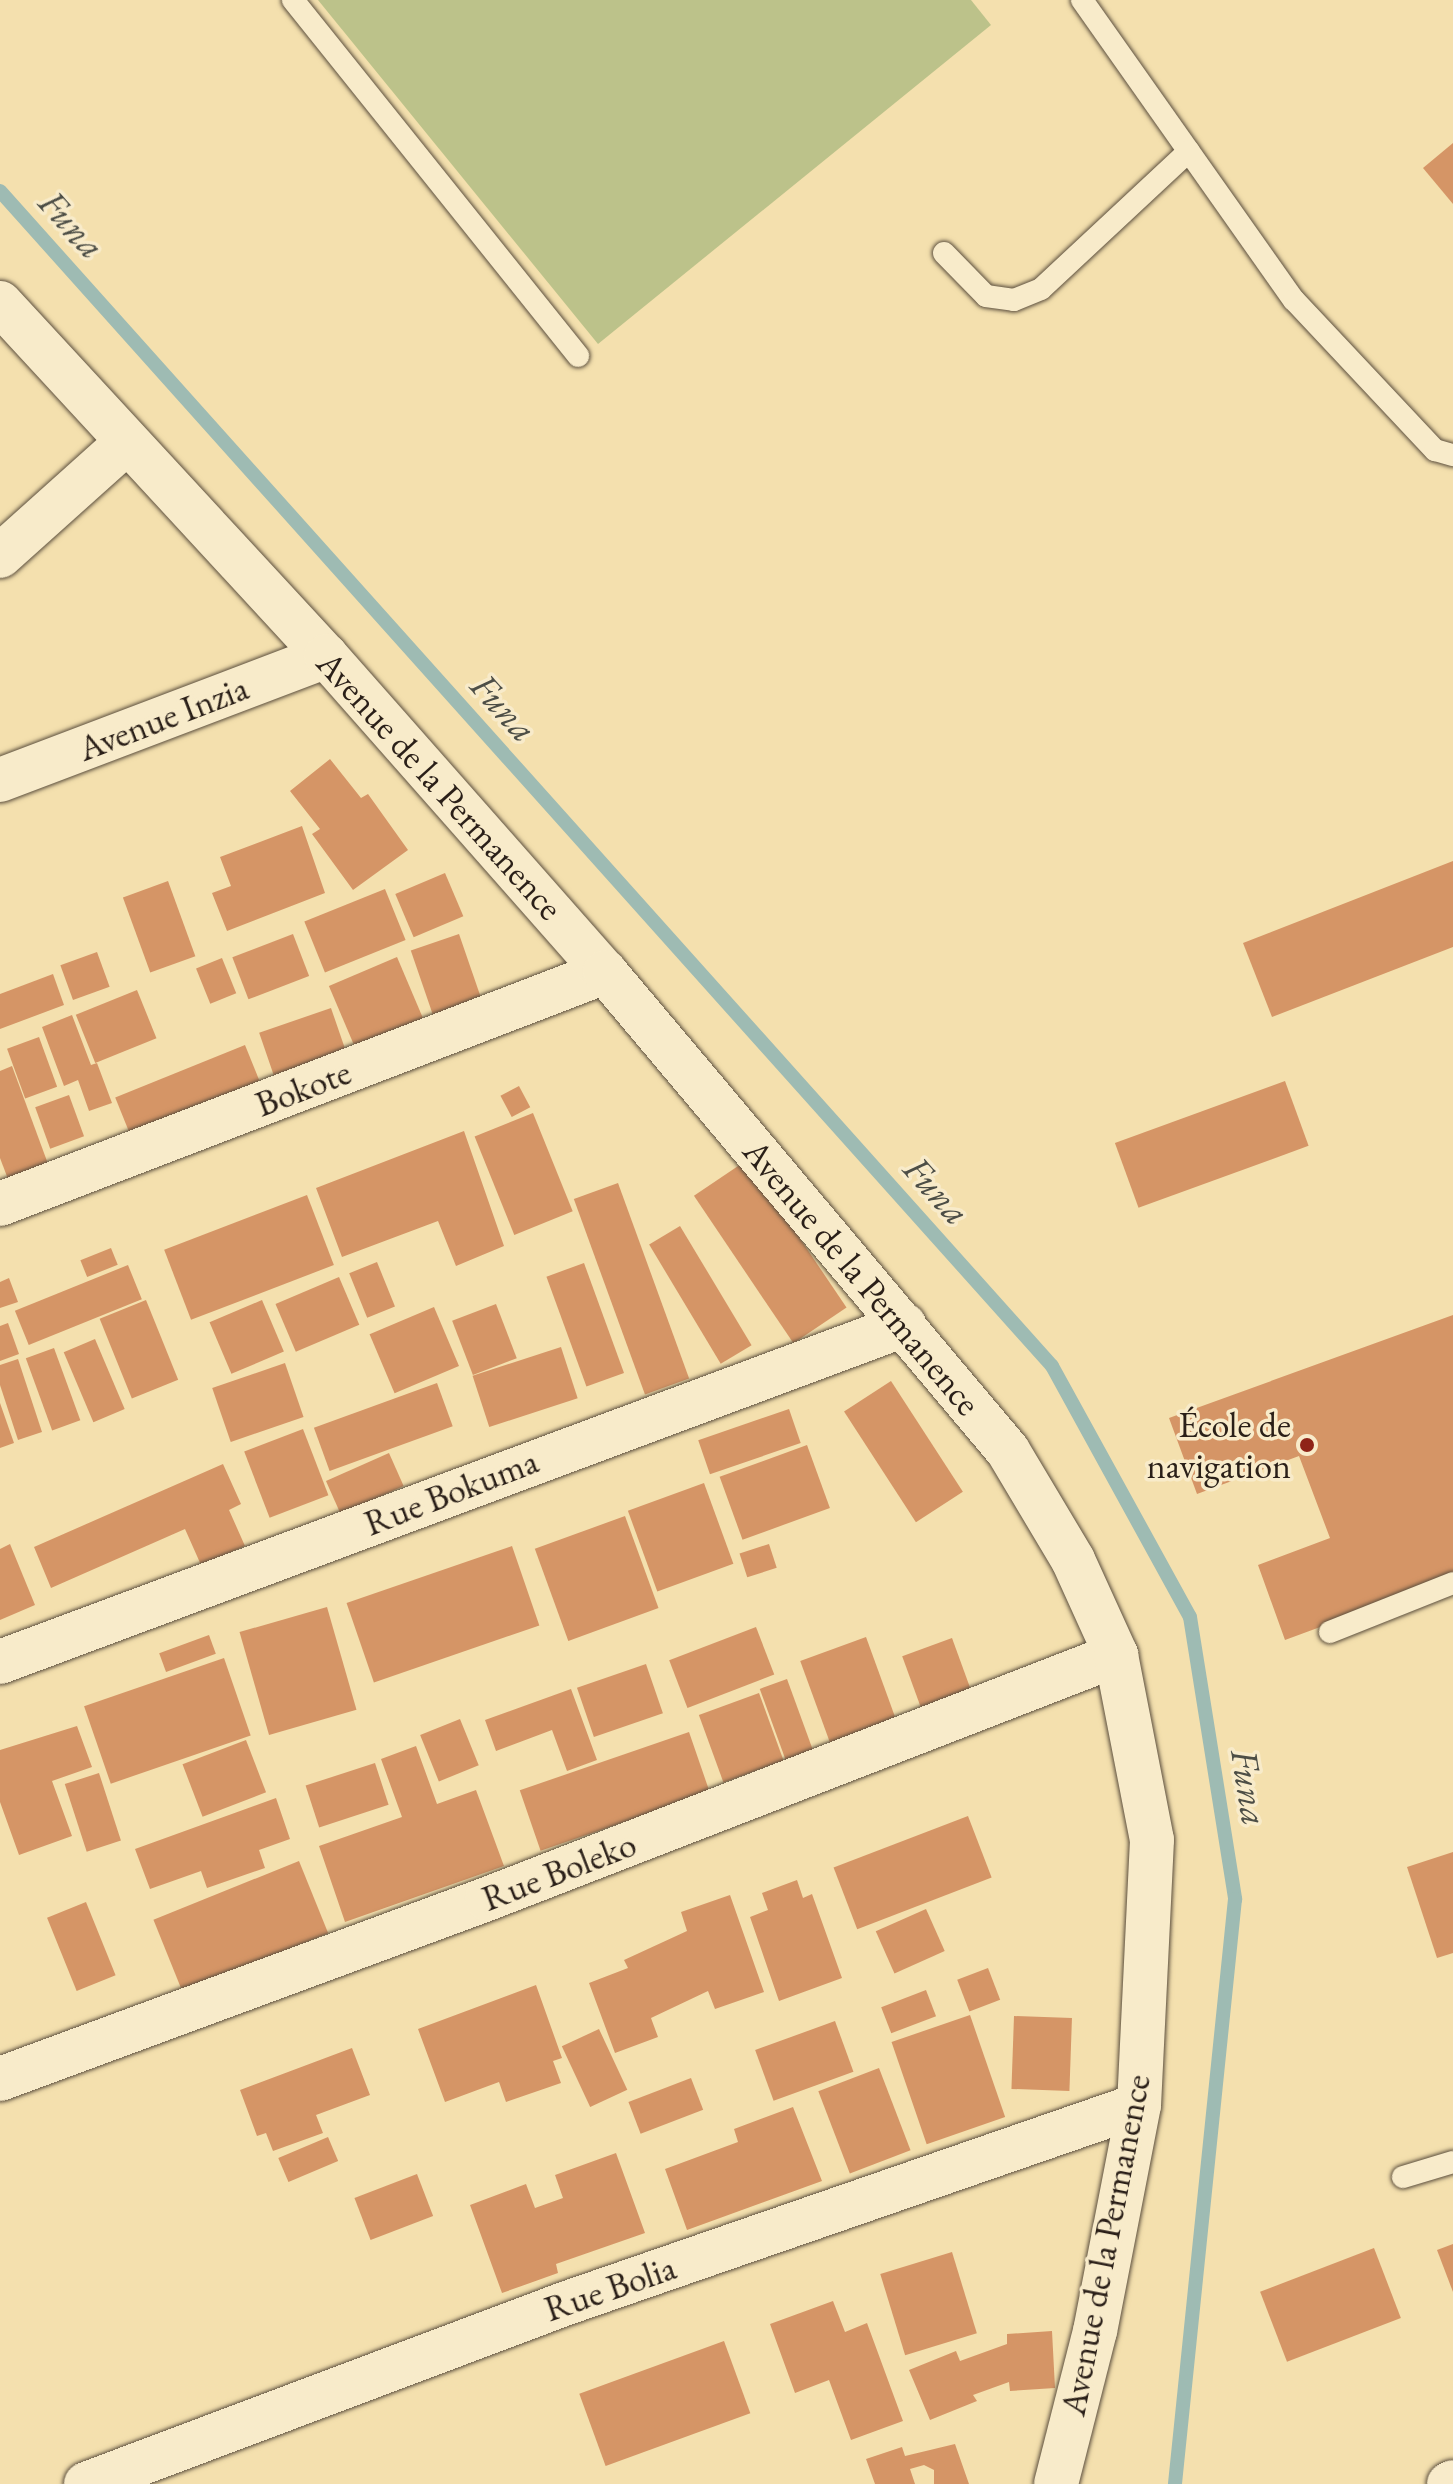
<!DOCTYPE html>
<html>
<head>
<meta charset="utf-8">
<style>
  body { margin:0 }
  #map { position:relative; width:1453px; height:2484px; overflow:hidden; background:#f4e0ae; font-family:"EB Garamond",serif }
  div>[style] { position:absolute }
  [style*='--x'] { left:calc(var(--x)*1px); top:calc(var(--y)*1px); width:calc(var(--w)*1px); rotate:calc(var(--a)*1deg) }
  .green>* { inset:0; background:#bcc28a }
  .stream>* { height:14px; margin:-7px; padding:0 7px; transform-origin:7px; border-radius:7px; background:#9ebbb3 }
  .building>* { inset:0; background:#d59566; transform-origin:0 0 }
  .roads { filter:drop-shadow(0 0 2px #5c4f3e) drop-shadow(0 0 2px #5c4f3e) }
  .lane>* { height:22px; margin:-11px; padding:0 11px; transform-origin:11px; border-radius:11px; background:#f8ebca }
  .street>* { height:44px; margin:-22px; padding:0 22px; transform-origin:22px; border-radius:22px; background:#f8ebca }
  .secondary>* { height:44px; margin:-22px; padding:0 22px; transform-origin:22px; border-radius:22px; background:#f8ebca }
  .dots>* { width:22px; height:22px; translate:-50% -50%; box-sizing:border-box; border:4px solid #f8ebca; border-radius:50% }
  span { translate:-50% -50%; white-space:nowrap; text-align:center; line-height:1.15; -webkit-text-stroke:7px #f8ebca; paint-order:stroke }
  .street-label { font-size:36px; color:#2a1f18 }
  .poi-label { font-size:36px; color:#2a1f18 }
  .right { translate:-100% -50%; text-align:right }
  .water-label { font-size:38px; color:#4d4e46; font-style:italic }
</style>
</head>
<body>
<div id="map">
  <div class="green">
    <div style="clip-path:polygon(318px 0,971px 0,991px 25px,598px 344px)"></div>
  </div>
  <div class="stream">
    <div style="--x:0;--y:191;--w:1577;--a:48.16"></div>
    <div style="--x:1052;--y:1366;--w:286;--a:61.2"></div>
    <div style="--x:1190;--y:1617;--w:286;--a:80.9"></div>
    <div style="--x:1235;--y:1899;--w:588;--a:95.86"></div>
  </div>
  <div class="building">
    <div style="clip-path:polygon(1453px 143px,1453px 204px,1423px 168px)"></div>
    <div style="clip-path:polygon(330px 759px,361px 798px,368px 794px,408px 850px,353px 890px,312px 834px,320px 829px,290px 791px)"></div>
    <div style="clip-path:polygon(302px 826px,325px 893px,227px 931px,212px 893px,231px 886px,220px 857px)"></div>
    <div style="clip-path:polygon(1453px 861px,1453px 947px,1272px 1017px,1243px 943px)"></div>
    <div style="left:445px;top:873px;width:47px;height:54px;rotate:67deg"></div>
    <div style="left:168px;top:881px;width:80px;height:48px;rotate:70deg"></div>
    <div style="left:385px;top:889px;width:55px;height:87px;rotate:68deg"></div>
    <div style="left:293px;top:934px;width:45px;height:65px;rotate:69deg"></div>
    <div style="left:459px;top:934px;width:81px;height:51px;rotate:71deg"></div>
    <div style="left:97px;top:952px;width:37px;height:39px;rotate:70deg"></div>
    <div style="left:397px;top:957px;width:83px;height:74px;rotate:67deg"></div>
    <div style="left:222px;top:958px;width:38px;height:28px;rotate:68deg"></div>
    <div style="clip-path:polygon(53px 974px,64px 1005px,0 1029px,0 994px)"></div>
    <div style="left:137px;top:990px;width:52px;height:66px;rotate:68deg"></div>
    <div style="left:331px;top:1008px;width:60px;height:76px;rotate:71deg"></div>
    <div style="clip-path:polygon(72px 1015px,91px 1065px,97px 1063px,112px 1103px,89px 1111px,78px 1080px,64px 1086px,42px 1027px)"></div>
    <div style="left:39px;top:1037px;width:53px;height:34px;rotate:70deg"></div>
    <div style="left:245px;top:1045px;width:48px;height:140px;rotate:68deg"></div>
    <div style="clip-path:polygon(12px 1066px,51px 1172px,11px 1187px,0 1158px,0 1071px)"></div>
    <div style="left:1285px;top:1081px;width:69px;height:181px;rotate:70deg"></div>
    <div style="left:519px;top:1086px;width:24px;height:21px;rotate:62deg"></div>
    <div style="left:69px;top:1095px;width:44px;height:36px;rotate:70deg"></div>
    <div style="left:533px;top:1113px;width:106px;height:63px;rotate:68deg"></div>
    <div style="clip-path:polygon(464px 1131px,504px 1246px,456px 1266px,438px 1221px,342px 1257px,316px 1188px)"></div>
    <div style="left:747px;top:1160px;width:178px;height:64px;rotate:56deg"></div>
    <div style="left:618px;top:1183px;width:208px;height:47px;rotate:70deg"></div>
    <div style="left:307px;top:1195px;width:75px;height:153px;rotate:69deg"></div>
    <div style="left:680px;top:1226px;width:139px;height:36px;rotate:59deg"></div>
    <div style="left:111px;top:1248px;width:18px;height:33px;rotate:68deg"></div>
    <div style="left:377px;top:1262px;width:48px;height:30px;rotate:68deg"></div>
    <div style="left:584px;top:1263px;width:117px;height:40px;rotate:70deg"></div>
    <div style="left:128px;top:1265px;width:37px;height:122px;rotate:68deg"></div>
    <div style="left:339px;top:1277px;width:52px;height:69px;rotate:67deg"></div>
    <div style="clip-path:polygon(9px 1278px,18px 1302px,0 1308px,0 1282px)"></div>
    <div style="left:146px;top:1300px;width:86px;height:50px;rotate:68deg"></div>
    <div style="left:262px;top:1300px;width:56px;height:57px;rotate:67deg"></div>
    <div style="left:496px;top:1304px;width:58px;height:47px;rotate:69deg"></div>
    <div style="left:434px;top:1307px;width:64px;height:70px;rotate:67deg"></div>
    <div style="clip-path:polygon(1453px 1315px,1453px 1578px,1285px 1640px,1258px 1565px,1330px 1538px,1299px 1456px,1197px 1494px,1169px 1418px)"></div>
    <div style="clip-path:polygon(8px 1323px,19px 1354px,0 1361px,0 1326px)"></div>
    <div style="left:95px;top:1339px;width:76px;height:34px;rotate:67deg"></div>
    <div style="left:561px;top:1347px;width:54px;height:93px;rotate:72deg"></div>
    <div style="left:54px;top:1348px;width:77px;height:30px;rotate:70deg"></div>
    <div style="clip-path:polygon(18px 1359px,42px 1432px,18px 1440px,0 1385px,0 1365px)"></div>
    <div style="left:285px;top:1363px;width:57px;height:77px;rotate:71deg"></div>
    <div style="left:891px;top:1381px;width:132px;height:56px;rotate:57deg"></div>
    <div style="left:437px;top:1383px;width:46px;height:131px;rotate:70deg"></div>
    <div style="clip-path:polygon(0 1403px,14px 1443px,0 1448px)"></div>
    <div style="left:789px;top:1409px;width:36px;height:96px;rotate:71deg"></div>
    <div style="left:303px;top:1429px;width:71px;height:63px;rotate:69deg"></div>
    <div style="left:807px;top:1445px;width:67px;height:93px;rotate:70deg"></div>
    <div style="left:389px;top:1453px;width:36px;height:69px;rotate:66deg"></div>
    <div style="clip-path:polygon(223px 1464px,241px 1504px,229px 1510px,245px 1546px,201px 1565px,185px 1529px,51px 1588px,34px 1547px)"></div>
    <div style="left:704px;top:1483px;width:86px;height:81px;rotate:70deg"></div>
    <div style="left:625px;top:1516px;width:98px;height:96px;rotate:70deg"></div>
    <div style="clip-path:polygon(10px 1544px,35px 1605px,0 1620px,0 1549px)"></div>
    <div style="left:769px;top:1544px;width:25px;height:31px;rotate:72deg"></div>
    <div style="left:512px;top:1546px;width:84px;height:175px;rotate:71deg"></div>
    <div style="left:327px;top:1607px;width:107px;height:91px;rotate:74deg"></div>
    <div style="left:756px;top:1627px;width:51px;height:93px;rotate:69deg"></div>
    <div style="left:209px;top:1635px;width:20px;height:53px;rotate:70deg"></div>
    <div style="left:866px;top:1637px;width:89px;height:70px;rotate:70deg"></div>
    <div style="left:952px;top:1638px;width:58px;height:53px;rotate:70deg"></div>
    <div style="left:224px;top:1658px;width:82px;height:148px;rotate:71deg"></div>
    <div style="left:646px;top:1664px;width:52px;height:73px;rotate:71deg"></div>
    <div style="left:787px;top:1679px;width:85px;height:29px;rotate:70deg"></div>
    <div style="clip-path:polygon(571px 1689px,597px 1760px,567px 1771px,552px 1730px,496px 1751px,485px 1720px)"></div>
    <div style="left:759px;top:1693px;width:72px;height:64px;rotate:70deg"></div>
    <div style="left:460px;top:1719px;width:50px;height:43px;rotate:68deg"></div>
    <div style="clip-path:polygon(77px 1726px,92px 1767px,52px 1781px,72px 1836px,19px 1855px,0 1802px,0 1750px)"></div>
    <div style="left:689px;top:1732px;width:64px;height:179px;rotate:71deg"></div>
    <div style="left:246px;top:1740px;width:56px;height:68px;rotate:69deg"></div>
    <div style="clip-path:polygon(416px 1746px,437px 1804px,476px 1790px,504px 1866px,345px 1922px,319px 1846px,402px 1817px,381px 1759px)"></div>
    <div style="left:375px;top:1763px;width:44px;height:73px;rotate:72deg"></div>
    <div style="left:99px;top:1773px;width:71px;height:36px;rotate:72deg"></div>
    <div style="clip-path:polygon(276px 1798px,290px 1839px,259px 1850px,265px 1868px,207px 1888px,201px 1871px,150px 1889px,135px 1849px)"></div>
    <div style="left:968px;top:1816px;width:66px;height:144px;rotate:69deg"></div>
    <div style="clip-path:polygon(1453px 1852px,1453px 1953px,1437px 1958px,1407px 1867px)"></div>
    <div style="left:299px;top:1861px;width:78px;height:157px;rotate:68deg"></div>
    <div style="clip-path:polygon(797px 1880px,803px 1898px,812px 1894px,842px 1978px,779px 2001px,750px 1917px,768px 1910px,762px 1893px)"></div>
    <div style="clip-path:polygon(730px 1895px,764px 1992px,715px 2009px,708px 1991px,651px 2018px,658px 2037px,615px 2053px,589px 1983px,628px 1968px,624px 1960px,687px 1931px,681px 1912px)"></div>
    <div style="left:86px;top:1902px;width:79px;height:42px;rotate:68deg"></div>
    <div style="left:926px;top:1909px;width:46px;height:55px;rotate:66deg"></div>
    <div style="left:988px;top:1968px;width:34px;height:33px;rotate:69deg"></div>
    <div style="clip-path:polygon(536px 1985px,562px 2058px,553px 2061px,561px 2083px,506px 2102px,499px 2082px,445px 2102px,418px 2029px)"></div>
    <div style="left:926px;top:1990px;width:28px;height:48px;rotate:69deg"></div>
    <div style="left:970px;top:2015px;width:108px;height:83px;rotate:71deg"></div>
    <div style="left:1014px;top:2016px;width:58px;height:73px;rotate:2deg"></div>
    <div style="left:835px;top:2021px;width:54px;height:85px;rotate:70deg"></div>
    <div style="left:599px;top:2029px;width:67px;height:41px;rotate:65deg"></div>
    <div style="clip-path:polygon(352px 2048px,370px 2095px,316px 2115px,323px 2133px,273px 2151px,266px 2133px,257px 2136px,240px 2090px)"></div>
    <div style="left:879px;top:2068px;width:88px;height:65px;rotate:69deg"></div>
    <div style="left:691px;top:2078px;width:34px;height:67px;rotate:69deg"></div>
    <div style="clip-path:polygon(793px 2107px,822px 2181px,687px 2230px,665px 2169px,738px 2142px,734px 2129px)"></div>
    <div style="left:328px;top:2137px;width:26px;height:54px;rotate:67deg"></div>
    <div style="clip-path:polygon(616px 2153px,645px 2233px,556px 2264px,558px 2273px,502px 2293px,470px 2205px,526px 2184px,535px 2208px,563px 2198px,555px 2175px)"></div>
    <div style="left:417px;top:2174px;width:45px;height:67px;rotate:69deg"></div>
    <div style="clip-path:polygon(1453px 2244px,1453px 2292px,1437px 2250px)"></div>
    <div style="left:1374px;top:2248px;width:75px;height:122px;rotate:69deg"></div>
    <div style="left:952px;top:2252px;width:85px;height:75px;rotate:73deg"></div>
    <div style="clip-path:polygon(833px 2301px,845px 2332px,867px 2323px,903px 2421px,851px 2440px,829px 2380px,795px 2393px,770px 2324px)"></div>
    <div style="clip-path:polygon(1052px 2331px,1055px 2388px,1010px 2391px,1009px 2382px,973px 2395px,977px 2401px,930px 2420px,909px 2370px,956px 2351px,960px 2361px,1007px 2344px,1007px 2334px)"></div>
    <div style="left:724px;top:2341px;width:77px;height:154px;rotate:70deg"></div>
    <div style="clip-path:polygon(955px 2444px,969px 2484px,934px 2484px,934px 2470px,924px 2465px,910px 2469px,915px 2484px,875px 2484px,866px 2459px,902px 2447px,905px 2456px)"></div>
  </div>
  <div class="roads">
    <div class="lane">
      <div style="--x:293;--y:0;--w:456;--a:51.3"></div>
      <div style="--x:1082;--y:0;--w:367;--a:54.8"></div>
      <div style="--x:1294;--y:300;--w:206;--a:46.8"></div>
      <div style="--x:1435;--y:450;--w:19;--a:16"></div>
      <div style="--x:944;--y:253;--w:60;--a:45.7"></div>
      <div style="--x:986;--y:296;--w:28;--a:8"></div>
      <div style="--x:1014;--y:300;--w:29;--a:-22"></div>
      <div style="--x:1041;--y:289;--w:202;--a:-43"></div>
      <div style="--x:1330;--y:1632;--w:132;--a:-21.7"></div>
      <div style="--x:1403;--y:2177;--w:52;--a:-16.7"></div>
    </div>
    <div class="street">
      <div style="--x:0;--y:556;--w:171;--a:-41.9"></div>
      <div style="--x:0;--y:780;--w:349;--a:-20.8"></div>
      <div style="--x:0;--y:1204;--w:648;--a:-20.98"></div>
      <div style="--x:0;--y:1662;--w:965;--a:-20.44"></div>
      <div style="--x:0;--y:2079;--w:519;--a:-20.28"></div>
      <div style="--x:487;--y:1899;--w:675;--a:-21.2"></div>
      <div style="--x:86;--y:2484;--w:511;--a:-20.63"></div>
      <div style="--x:564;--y:2304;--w:608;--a:-19.09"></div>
    </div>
    <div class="secondary">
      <div style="--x:0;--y:303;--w:481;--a:47.3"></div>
      <div style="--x:326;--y:656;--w:422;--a:48.6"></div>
      <div style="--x:605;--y:972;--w:626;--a:49.92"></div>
      <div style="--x:1008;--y:1451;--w:127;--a:59.2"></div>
      <div style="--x:1073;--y:1560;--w:104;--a:65.6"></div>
      <div style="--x:1116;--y:1655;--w:188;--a:79"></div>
      <div style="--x:1152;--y:1840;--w:265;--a:92.8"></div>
      <div style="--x:1139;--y:2105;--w:230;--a:101"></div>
      <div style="--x:1095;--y:2331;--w:158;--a:104.3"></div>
      <div style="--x:1449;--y:2484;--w:4;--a:-27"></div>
    </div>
  </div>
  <div class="dots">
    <div style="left:1307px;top:1445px;background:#8f2418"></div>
  </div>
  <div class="street-label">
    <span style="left:163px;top:718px;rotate:-21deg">Avenue Inzia</span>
    <span style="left:440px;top:785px;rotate:48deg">Avenue de la Permanence</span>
    <span style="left:303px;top:1088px;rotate:-21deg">Bokote</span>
    <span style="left:862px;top:1277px;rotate:50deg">Avenue de la Permanence</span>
    <span style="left:451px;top:1492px;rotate:-21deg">Rue Bokuma</span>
    <span style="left:559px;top:1871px;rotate:-21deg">Rue Boleko</span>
    <span style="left:1105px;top:2245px;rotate:-79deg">Avenue de la Permanence</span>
    <span style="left:610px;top:2288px;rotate:-19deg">Rue Bolia</span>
  </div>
  <div class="poi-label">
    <span class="right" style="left:1291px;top:1445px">École de<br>navigation</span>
  </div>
  <div class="water-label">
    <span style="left:72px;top:224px;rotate:48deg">Funa</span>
    <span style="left:504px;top:707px;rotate:48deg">Funa</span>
    <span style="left:937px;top:1190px;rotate:48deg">Funa</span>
    <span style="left:1250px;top:1787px;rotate:81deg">Funa</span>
  </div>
</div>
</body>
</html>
